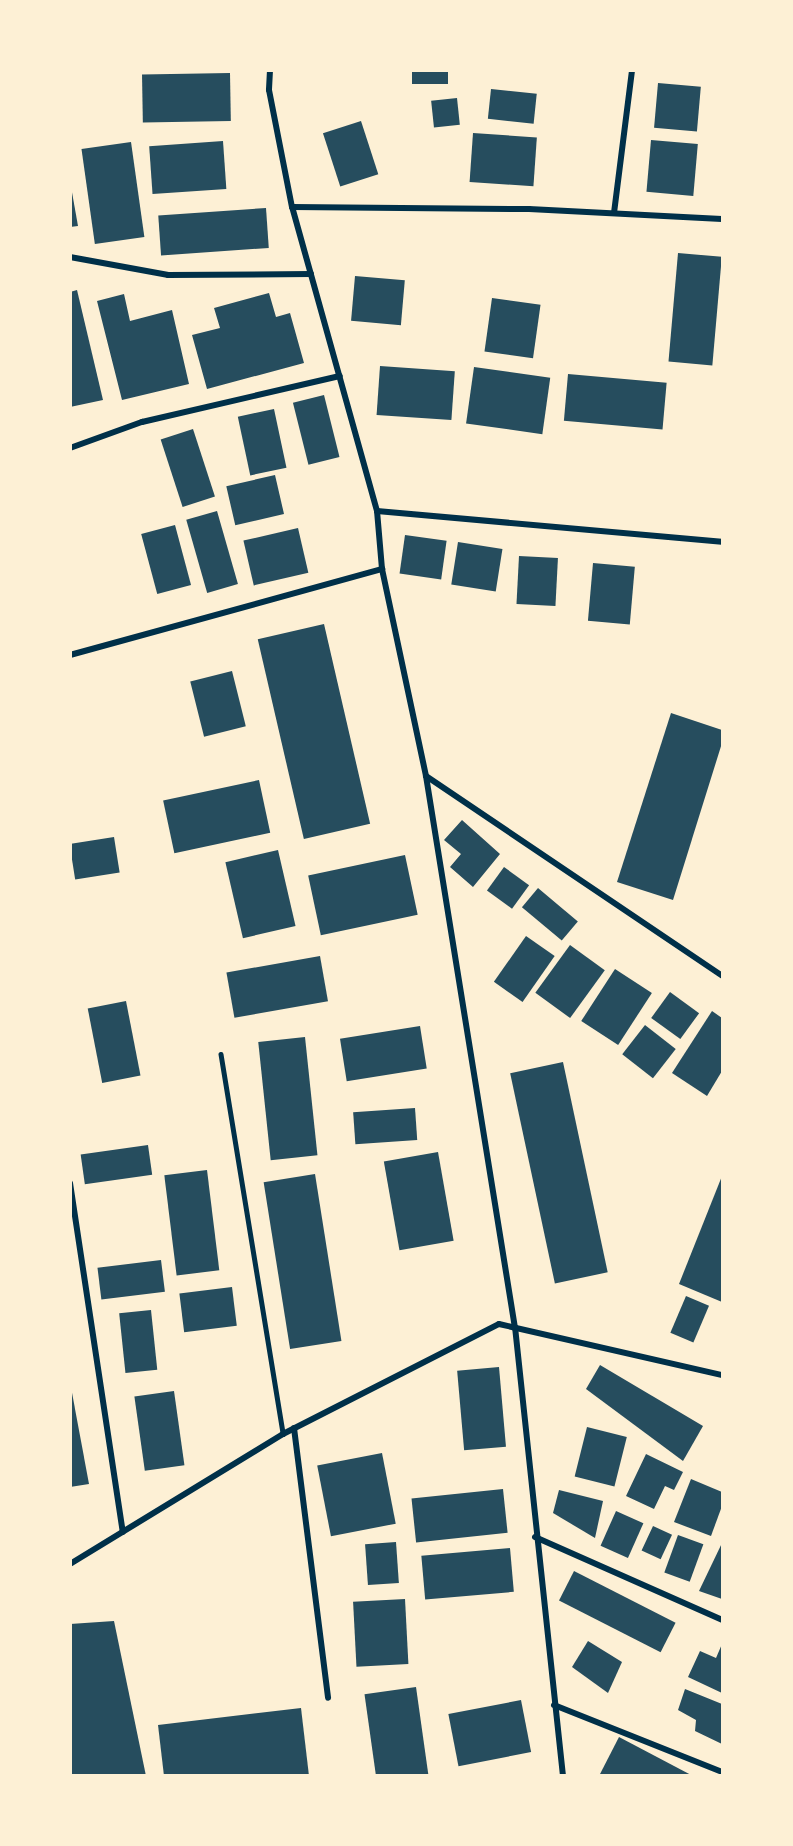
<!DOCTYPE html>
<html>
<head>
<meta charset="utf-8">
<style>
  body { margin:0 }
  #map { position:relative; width:793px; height:1846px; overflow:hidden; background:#fdf0d5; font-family:"Nunito Sans",sans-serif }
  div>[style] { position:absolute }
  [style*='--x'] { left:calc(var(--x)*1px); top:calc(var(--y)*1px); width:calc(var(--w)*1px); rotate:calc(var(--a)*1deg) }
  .building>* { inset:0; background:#264d5e; transform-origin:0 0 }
  .service>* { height:4.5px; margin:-2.25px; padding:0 2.25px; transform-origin:2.25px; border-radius:2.25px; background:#003049 }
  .minor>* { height:6px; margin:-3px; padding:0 3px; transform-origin:3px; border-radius:3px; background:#003049 }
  span { translate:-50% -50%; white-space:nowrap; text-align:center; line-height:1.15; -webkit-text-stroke:4.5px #fdf0d5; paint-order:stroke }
  .frame { position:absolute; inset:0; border:72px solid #fdf0d5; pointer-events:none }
</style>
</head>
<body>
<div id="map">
  <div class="building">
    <div style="left:412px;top:70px;width:36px;height:14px"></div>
    <div style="left:230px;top:73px;width:48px;height:88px;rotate:89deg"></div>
    <div style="left:658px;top:83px;width:43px;height:45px;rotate:5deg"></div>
    <div style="left:491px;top:89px;width:46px;height:30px;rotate:6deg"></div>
    <div style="left:457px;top:98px;width:27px;height:26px;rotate:84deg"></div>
    <div style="left:361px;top:121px;width:56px;height:40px;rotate:72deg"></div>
    <div style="left:473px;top:133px;width:64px;height:49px;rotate:4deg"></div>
    <div style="left:651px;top:140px;width:47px;height:52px;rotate:5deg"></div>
    <div style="left:223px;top:141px;width:48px;height:74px;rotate:86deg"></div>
    <div style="left:131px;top:142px;width:96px;height:50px;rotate:82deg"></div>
    <div style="clip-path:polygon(70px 181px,78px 226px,70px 227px)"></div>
    <div style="left:266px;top:208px;width:40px;height:108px;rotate:86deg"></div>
    <div style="left:678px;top:253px;width:44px;height:109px;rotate:5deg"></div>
    <div style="left:355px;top:276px;width:50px;height:45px;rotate:5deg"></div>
    <div style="clip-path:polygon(77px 290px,103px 400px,70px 407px,70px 292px)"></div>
    <div style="clip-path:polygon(269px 293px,276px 317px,290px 313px,304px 363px,207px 389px,192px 335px,220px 328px,214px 308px)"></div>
    <div style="clip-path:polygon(124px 294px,130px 321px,172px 310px,189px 384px,122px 400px,97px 301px)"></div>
    <div style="left:492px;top:298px;width:49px;height:54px;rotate:8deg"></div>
    <div style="left:380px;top:366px;width:75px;height:49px;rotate:4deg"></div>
    <div style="left:474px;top:367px;width:77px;height:57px;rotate:8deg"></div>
    <div style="left:568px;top:374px;width:99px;height:47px;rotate:5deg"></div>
    <div style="left:324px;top:395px;width:64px;height:32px;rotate:76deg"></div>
    <div style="left:274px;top:409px;width:60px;height:37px;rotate:78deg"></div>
    <div style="left:193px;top:429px;width:71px;height:34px;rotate:72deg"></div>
    <div style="left:275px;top:475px;width:40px;height:50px;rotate:77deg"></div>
    <div style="left:217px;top:511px;width:76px;height:32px;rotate:74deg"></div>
    <div style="left:175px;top:525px;width:62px;height:35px;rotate:75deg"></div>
    <div style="left:298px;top:528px;width:46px;height:56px;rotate:77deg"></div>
    <div style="left:405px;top:535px;width:42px;height:39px;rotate:8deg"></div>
    <div style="left:458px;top:542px;width:45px;height:43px;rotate:9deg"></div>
    <div style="left:519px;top:556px;width:39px;height:48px;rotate:3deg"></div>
    <div style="left:593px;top:563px;width:42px;height:58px;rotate:5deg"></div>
    <div style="left:324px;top:624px;width:205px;height:68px;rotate:77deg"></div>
    <div style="left:232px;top:671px;width:57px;height:43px;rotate:76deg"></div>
    <div style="clip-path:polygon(671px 713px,722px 730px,722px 743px,673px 900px,617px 882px)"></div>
    <div style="left:259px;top:780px;width:54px;height:98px;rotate:78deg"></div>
    <div style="clip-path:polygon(462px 820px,500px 854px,473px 887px,450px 867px,461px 854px,444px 840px)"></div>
    <div style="left:114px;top:837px;width:36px;height:45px;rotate:81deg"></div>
    <div style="left:278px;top:850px;width:78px;height:54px;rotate:77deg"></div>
    <div style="left:405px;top:855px;width:61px;height:99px;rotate:78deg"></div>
    <div style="left:504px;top:867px;width:31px;height:29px;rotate:36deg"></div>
    <div style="left:538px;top:888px;width:52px;height:25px;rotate:40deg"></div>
    <div style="left:526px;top:936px;width:35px;height:56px;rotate:35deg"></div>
    <div style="left:570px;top:945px;width:43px;height:59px;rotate:36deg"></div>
    <div style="left:320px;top:956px;width:46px;height:95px;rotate:80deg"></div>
    <div style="left:615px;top:969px;width:44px;height:62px;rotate:33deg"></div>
    <div style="left:670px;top:992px;width:36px;height:32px;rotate:36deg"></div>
    <div style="left:126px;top:1001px;width:76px;height:39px;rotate:79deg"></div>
    <div style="clip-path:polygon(712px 1011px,722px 1018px,722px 1071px,707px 1096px,672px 1073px)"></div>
    <div style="left:645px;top:1025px;width:39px;height:37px;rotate:38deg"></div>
    <div style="left:420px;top:1026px;width:43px;height:81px;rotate:81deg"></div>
    <div style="left:305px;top:1037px;width:119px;height:47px;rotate:84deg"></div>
    <div style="left:563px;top:1062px;width:215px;height:54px;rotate:78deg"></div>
    <div style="left:415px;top:1108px;width:32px;height:62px;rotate:86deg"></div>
    <div style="left:148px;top:1145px;width:30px;height:68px;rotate:82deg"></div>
    <div style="left:438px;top:1152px;width:90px;height:55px;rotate:80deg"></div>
    <div style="left:207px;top:1170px;width:101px;height:43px;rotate:83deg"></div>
    <div style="left:315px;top:1174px;width:169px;height:52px;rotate:81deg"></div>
    <div style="clip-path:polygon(722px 1176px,722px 1302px,679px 1284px)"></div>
    <div style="left:161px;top:1260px;width:32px;height:64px;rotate:83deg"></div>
    <div style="left:232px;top:1287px;width:39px;height:53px;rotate:83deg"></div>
    <div style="left:686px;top:1296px;width:25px;height:40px;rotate:23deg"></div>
    <div style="left:151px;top:1310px;width:60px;height:32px;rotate:84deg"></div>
    <div style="clip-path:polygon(600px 1365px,703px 1426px,683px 1461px,586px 1389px)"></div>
    <div style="left:499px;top:1367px;width:80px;height:42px;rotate:85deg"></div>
    <div style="clip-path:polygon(70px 1382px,89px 1484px,70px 1487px)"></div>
    <div style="left:174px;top:1391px;width:75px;height:40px;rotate:82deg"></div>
    <div style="left:587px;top:1427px;width:41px;height:51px;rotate:14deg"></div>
    <div style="left:382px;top:1453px;width:72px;height:66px;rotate:79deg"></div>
    <div style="clip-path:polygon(646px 1454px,683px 1472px,674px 1490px,665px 1486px,654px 1509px,626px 1496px)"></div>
    <div style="clip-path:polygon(691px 1479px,722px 1492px,722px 1506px,711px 1536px,674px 1522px)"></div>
    <div style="left:503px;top:1489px;width:44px;height:92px;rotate:84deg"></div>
    <div style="clip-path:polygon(559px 1490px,603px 1501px,595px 1538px,553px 1513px)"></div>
    <div style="left:616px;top:1511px;width:30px;height:38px;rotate:24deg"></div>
    <div style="left:653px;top:1526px;width:21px;height:27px;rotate:25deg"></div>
    <div style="left:678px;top:1535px;width:27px;height:40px;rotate:20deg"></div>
    <div style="left:396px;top:1542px;width:41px;height:31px;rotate:86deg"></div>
    <div style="clip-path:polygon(722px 1543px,722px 1599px,699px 1591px)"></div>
    <div style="left:510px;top:1548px;width:44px;height:89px;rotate:85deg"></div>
    <div style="left:574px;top:1571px;width:114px;height:33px;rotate:27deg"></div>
    <div style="left:405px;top:1599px;width:65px;height:52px;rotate:87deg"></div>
    <div style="clip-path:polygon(114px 1621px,146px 1776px,70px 1776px,70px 1624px)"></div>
    <div style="clip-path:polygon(588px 1641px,622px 1662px,608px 1693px,572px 1667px)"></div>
    <div style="clip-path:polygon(722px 1644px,722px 1693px,688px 1677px,700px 1651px,716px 1658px)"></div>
    <div style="left:416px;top:1687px;width:90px;height:52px;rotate:82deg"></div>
    <div style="clip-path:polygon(685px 1689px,722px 1704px,722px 1744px,695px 1731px,696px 1720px,678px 1710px)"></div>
    <div style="left:521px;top:1700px;width:53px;height:74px;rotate:79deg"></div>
    <div style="clip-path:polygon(301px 1708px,309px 1776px,164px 1776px,158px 1725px)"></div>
    <div style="clip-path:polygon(619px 1737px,693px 1776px,599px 1776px)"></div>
  </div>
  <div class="service">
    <div style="--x:221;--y:1054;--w:385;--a:80.7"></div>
  </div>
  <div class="minor">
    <div style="--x:270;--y:70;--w:20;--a:93"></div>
    <div style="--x:269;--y:90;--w:119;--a:78.9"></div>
    <div style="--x:614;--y:213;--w:144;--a:-82.8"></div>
    <div style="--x:70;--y:257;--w:100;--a:10.4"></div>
    <div style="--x:168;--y:275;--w:143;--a:-0.4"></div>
    <div style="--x:70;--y:448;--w:77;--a:-19.9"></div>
    <div style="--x:142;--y:422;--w:203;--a:-13.1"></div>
    <div style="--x:377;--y:511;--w:346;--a:5.1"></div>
    <div style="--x:70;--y:655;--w:324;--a:-15.4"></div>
    <div style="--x:426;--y:776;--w:357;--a:34"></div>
    <div style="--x:70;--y:1183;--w:353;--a:81.4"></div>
    <div style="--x:294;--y:1428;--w:272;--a:82.8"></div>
    <div style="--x:535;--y:1537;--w:205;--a:23.9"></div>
    <div style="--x:70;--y:1564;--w:250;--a:-31.4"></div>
    <div style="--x:283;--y:1434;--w:242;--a:-27"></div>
    <div style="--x:499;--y:1324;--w:229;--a:12.9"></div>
    <div style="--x:554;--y:1705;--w:181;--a:21.7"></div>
    <div style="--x:563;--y:1776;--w:451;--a:-96.1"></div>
    <div style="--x:515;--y:1328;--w:559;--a:-99.16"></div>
    <div style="--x:426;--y:776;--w:212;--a:-102"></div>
    <div style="--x:382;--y:569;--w:58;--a:-94.9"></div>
    <div style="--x:377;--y:511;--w:316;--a:-105.6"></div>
    <div style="--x:292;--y:207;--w:237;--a:0.5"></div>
    <div style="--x:529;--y:209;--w:193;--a:3"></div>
  </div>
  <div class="frame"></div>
</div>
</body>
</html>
